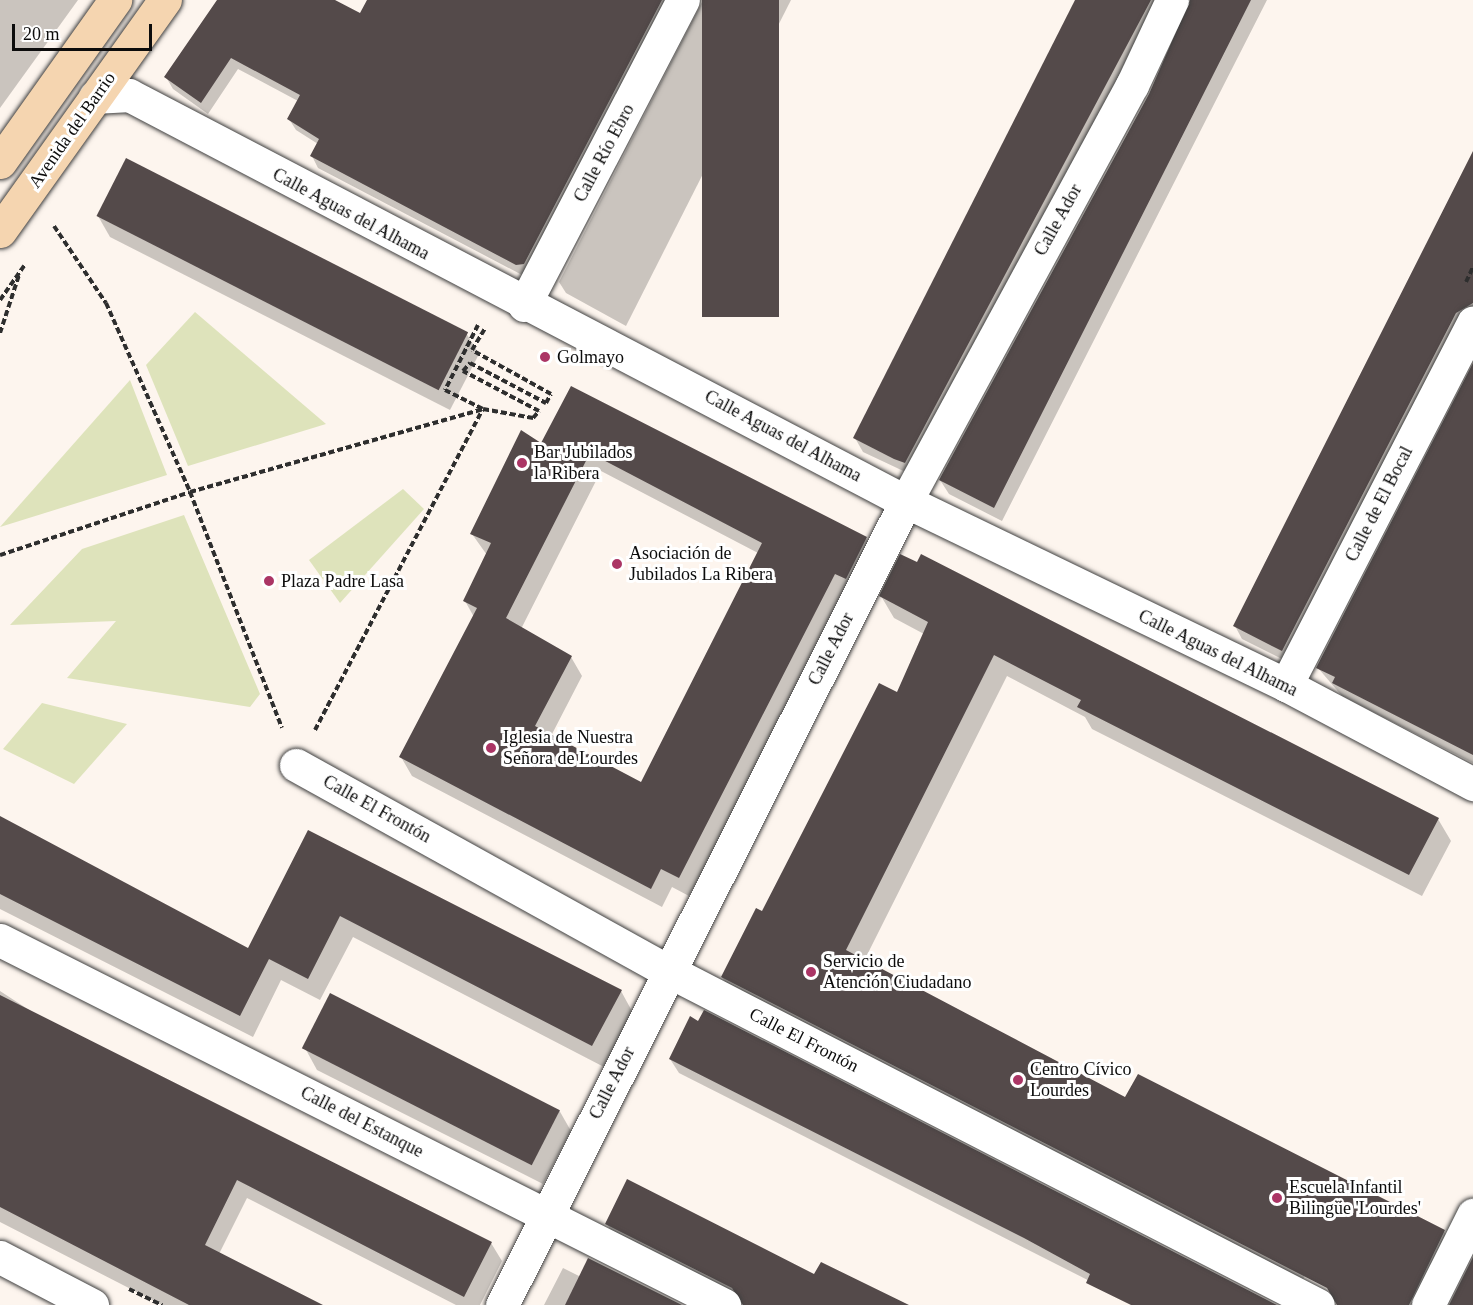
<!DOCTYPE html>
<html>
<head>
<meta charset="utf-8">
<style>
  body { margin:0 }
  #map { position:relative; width:1473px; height:1305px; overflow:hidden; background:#fdf5ee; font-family:"Times New Roman",serif }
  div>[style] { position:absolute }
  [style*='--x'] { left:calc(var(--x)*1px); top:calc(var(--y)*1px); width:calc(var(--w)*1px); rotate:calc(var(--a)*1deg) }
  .green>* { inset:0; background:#dee3bb }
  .shadow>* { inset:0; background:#0003 }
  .building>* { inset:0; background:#544a4a; transform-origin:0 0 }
  .path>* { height:4px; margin-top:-2px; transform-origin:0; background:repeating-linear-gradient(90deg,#2e2e2e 0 6px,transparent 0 9px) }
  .roads { filter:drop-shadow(0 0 2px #3f3f3f) drop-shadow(0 0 2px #3f3f3f) }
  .street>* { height:33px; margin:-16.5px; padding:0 16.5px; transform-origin:16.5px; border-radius:16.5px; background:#fff }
  .secondary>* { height:33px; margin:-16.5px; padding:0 16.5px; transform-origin:16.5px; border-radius:16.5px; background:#f5d5b0 }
  .dots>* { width:16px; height:16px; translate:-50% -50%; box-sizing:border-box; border:3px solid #fff; border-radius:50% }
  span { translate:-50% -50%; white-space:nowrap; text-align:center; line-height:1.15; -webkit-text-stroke:6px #fff; paint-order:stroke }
  .street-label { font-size:18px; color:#0c0c0c }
  .poi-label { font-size:18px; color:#0c0c0c }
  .left { translate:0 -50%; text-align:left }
  .scale { position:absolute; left:12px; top:24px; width:140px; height:27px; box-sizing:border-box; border:3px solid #0c0c0c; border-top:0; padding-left:8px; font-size:18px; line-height:21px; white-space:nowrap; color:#0c0c0c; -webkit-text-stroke:4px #fff; paint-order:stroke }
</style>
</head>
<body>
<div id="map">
  <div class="green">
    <div style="clip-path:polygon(195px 312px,326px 424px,188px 466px,146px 365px)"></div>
    <div style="clip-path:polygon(130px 380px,167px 475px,0 527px)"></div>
    <div style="clip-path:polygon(403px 489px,424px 509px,340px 603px,309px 560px)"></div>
    <div style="clip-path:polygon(184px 515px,260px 694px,250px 707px,67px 678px,116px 621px,10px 625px,82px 549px)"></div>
    <div style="clip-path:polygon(42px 703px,127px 724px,74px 784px,3px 749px)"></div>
  </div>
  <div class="shadow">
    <div style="clip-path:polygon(0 0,78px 0,0 108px)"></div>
    <div style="clip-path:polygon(220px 0,331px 0,361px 15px,368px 0,677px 0,524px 276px,318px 168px,312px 156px,318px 144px,296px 130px,289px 119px,298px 101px,238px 69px,208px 114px,173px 89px,166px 77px)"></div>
    <div style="clip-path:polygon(703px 0,791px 0,626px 326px,566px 293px,559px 282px)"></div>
    <div style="clip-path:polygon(1076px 0,1169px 0,914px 476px,863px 452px,855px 438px)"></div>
    <div style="clip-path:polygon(1190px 0,1267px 0,1002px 521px,949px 494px,940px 480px,1150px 94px)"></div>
    <div style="clip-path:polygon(1473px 157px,1473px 319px,1290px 663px,1242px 639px,1235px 626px)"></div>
    <div style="clip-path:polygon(98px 216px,466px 333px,479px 354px,450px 410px,110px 237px)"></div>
    <div style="clip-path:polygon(1473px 366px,1473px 763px,1342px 696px,1318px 668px)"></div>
    <div style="clip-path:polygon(evenodd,571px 388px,866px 538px,877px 557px,689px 896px,672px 887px,662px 907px,412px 776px,401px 757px,474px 617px,465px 601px,487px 555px,472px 534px,542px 445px,571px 388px,601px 471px,758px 553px,642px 784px,551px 736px,582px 676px,571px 657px,521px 629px,601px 471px)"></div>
    <div style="clip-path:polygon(881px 596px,1438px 819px,1451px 841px,1422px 896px,1092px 729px,1085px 717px,1007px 676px,864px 961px,1125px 1099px,1444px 1231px,1456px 1253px,1430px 1305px,1367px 1305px,1305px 1275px,1299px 1289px,735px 999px,722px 977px,898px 694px,924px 634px,894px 618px)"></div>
    <div style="clip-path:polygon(0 819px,249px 950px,309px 832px,621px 991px,633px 1013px,604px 1067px,353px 937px,320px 1000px,281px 980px,253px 1037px,0 909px)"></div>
    <div style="clip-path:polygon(0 991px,40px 1017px,491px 1243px,502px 1261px,480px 1305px,456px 1305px,247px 1198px,219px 1254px,319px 1305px,162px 1305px,0 1222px)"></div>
    <div style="clip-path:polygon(305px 1048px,559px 1110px,571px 1131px,543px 1184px,317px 1070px)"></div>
    <div style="clip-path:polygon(670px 1059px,1270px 1305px,1137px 1305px,679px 1073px)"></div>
    <div style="clip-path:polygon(607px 1224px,815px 1276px,906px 1305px,744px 1305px,615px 1238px)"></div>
    <div style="clip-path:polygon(563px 1268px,581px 1277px,679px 1305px,544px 1305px)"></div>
  </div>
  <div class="building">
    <div style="clip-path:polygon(217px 0,335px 0,360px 13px,367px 0,662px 0,524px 264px,516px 265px,310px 156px,319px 139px,287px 119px,300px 95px,231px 58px,201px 103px,164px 77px)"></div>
    <div style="left:702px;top:0;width:77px;height:317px"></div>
    <div style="clip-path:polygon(1075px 0,1151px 0,905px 463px,894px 459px,853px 438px)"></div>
    <div style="clip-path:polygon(1190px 0,1251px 0,994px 508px,939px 480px,1149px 94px)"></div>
    <div style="clip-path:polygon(1473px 151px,1473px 303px,1456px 313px,1282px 651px,1233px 626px)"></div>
    <div style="left:126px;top:158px;width:384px;height:65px;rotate:27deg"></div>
    <div style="clip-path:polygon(1473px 363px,1473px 755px,1332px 683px,1335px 677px,1316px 668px)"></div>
    <div style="clip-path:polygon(evenodd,571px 386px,867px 537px,846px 579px,835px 574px,679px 878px,661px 869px,651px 889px,399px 757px,477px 608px,463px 601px,491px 543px,470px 534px,521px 430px,541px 443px,571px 386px,590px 453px,762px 543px,641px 782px,535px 726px,572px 656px,506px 618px,590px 453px)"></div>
    <div style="clip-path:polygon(900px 554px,917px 562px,921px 554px,1439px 818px,1409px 875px,1077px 707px,1081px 700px,994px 655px,846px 950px,1125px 1097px,1138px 1074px,1445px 1230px,1409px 1305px,1337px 1305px,1327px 1288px,721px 977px,756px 908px,762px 911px,879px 683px,897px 692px,928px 622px,879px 596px)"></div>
    <div style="clip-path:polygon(0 816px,248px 948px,308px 830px,622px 990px,592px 1046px,340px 916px,308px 979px,269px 959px,240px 1016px,0 894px)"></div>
    <div style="left:330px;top:993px;width:258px;height:62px;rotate:27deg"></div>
    <div style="clip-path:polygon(0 995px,492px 1242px,464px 1297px,237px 1180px,205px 1245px,323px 1305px,189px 1305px,0 1207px)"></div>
    <div style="clip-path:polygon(704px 1010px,1277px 1305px,1131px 1305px,1086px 1283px,1090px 1274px,1024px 1238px,669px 1059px,690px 1016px,698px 1021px)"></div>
    <div style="clip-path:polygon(627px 1179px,814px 1274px,821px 1262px,909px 1305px,743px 1305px,732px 1288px,605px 1224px)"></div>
    <div style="clip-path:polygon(1473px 1257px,1473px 1305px,1449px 1305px)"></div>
    <div style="clip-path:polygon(588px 1258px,682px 1305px,565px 1305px)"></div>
  </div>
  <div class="path">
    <div style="--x:54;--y:226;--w:93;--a:56"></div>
    <div style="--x:106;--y:303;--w:207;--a:66"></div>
    <div style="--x:190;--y:492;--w:253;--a:68.7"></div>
    <div style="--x:1466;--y:282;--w:17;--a:-65"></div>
    <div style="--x:0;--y:300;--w:42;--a:-54.8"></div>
    <div style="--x:478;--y:325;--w:73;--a:116.9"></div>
    <div style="--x:445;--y:390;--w:42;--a:26.6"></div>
    <div style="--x:483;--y:409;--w:51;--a:10.2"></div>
    <div style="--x:533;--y:418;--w:9;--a:-49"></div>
    <div style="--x:539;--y:411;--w:86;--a:-152.2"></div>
    <div style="--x:463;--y:371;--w:11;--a:-49"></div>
    <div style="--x:470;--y:363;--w:86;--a:27.8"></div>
    <div style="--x:546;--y:403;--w:10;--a:-61"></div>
    <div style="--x:551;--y:394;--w:90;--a:-150.9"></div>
    <div style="--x:472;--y:350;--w:26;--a:-59"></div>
    <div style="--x:0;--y:333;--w:61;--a:-71.9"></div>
    <div style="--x:0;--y:555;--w:200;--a:-18.3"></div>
    <div style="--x:190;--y:492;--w:305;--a:-15.8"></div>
    <div style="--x:315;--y:730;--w:361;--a:-62.4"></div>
    <div style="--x:129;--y:1289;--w:37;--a:26"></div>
  </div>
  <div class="roads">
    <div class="street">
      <div style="--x:95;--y:97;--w:34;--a:-3"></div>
      <div style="--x:129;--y:95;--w:867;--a:27.63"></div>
      <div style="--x:897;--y:497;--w:432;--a:25.8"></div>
      <div style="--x:1286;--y:685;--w:212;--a:27.9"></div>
      <div style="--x:524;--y:305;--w:344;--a:-62.5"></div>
      <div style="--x:1286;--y:685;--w:408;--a:-62.7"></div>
      <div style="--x:296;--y:765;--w:413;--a:29"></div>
      <div style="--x:657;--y:965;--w:743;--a:27.22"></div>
      <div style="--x:0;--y:940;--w:811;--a:26.75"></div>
      <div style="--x:0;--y:1257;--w:104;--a:27.6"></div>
      <div style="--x:502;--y:1305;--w:900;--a:-63.32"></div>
      <div style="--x:906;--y:501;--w:473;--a:-61.5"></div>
      <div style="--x:1132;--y:85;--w:94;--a:-64.8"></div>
      <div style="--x:1428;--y:1305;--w:101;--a:-63.4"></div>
    </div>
    <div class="secondary">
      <div style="--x:0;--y:162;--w:199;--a:-54.6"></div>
      <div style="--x:0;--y:231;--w:284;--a:-54.5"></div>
    </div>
  </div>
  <div class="dots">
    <div style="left:545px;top:357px;background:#ab3565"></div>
    <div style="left:522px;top:463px;background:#ab3565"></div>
    <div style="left:617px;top:564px;background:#ab3565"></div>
    <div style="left:269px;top:581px;background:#ab3565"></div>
    <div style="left:491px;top:748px;background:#ab3565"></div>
    <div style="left:811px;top:972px;background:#ab3565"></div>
    <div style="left:1018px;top:1080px;background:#ab3565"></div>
    <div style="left:1277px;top:1198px;background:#ab3565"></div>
  </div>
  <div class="street-label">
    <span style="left:72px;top:130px;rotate:-55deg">Avenida del Barrio</span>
    <span style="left:604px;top:153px;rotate:-62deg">Calle Río Ebro</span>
    <span style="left:351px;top:214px;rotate:28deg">Calle Aguas del Alhama</span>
    <span style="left:1058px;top:220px;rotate:-61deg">Calle Ador</span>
    <span style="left:783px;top:436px;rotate:28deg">Calle Aguas del Alhama</span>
    <span style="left:1379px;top:504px;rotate:-63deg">Calle de El Bocal</span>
    <span style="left:831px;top:649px;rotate:-63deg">Calle Ador</span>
    <span style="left:1218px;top:653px;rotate:26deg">Calle Aguas del Alhama</span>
    <span style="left:377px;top:809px;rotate:29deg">Calle El Frontón</span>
    <span style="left:804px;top:1040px;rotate:27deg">Calle El Frontón</span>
    <span style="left:612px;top:1083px;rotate:-63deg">Calle Ador</span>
    <span style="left:362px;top:1122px;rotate:27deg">Calle del Estanque</span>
  </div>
  <div class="poi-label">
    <span class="left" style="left:557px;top:357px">Golmayo</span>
    <span class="left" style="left:534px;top:463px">Bar Jubilados<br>la Ribera</span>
    <span class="left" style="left:629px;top:564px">Asociación de<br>Jubilados La Ribera</span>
    <span class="left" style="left:281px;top:581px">Plaza Padre Lasa</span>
    <span class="left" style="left:503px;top:748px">Iglesia de Nuestra<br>Señora de Lourdes</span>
    <span class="left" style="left:823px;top:972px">Servicio de<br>Atención Ciudadano</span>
    <span class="left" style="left:1030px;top:1080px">Centro Cívico<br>Lourdes</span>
    <span class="left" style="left:1289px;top:1198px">Escuela Infantil<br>Bilingüe 'Lourdes'</span>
  </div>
  <div class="scale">20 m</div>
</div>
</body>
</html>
